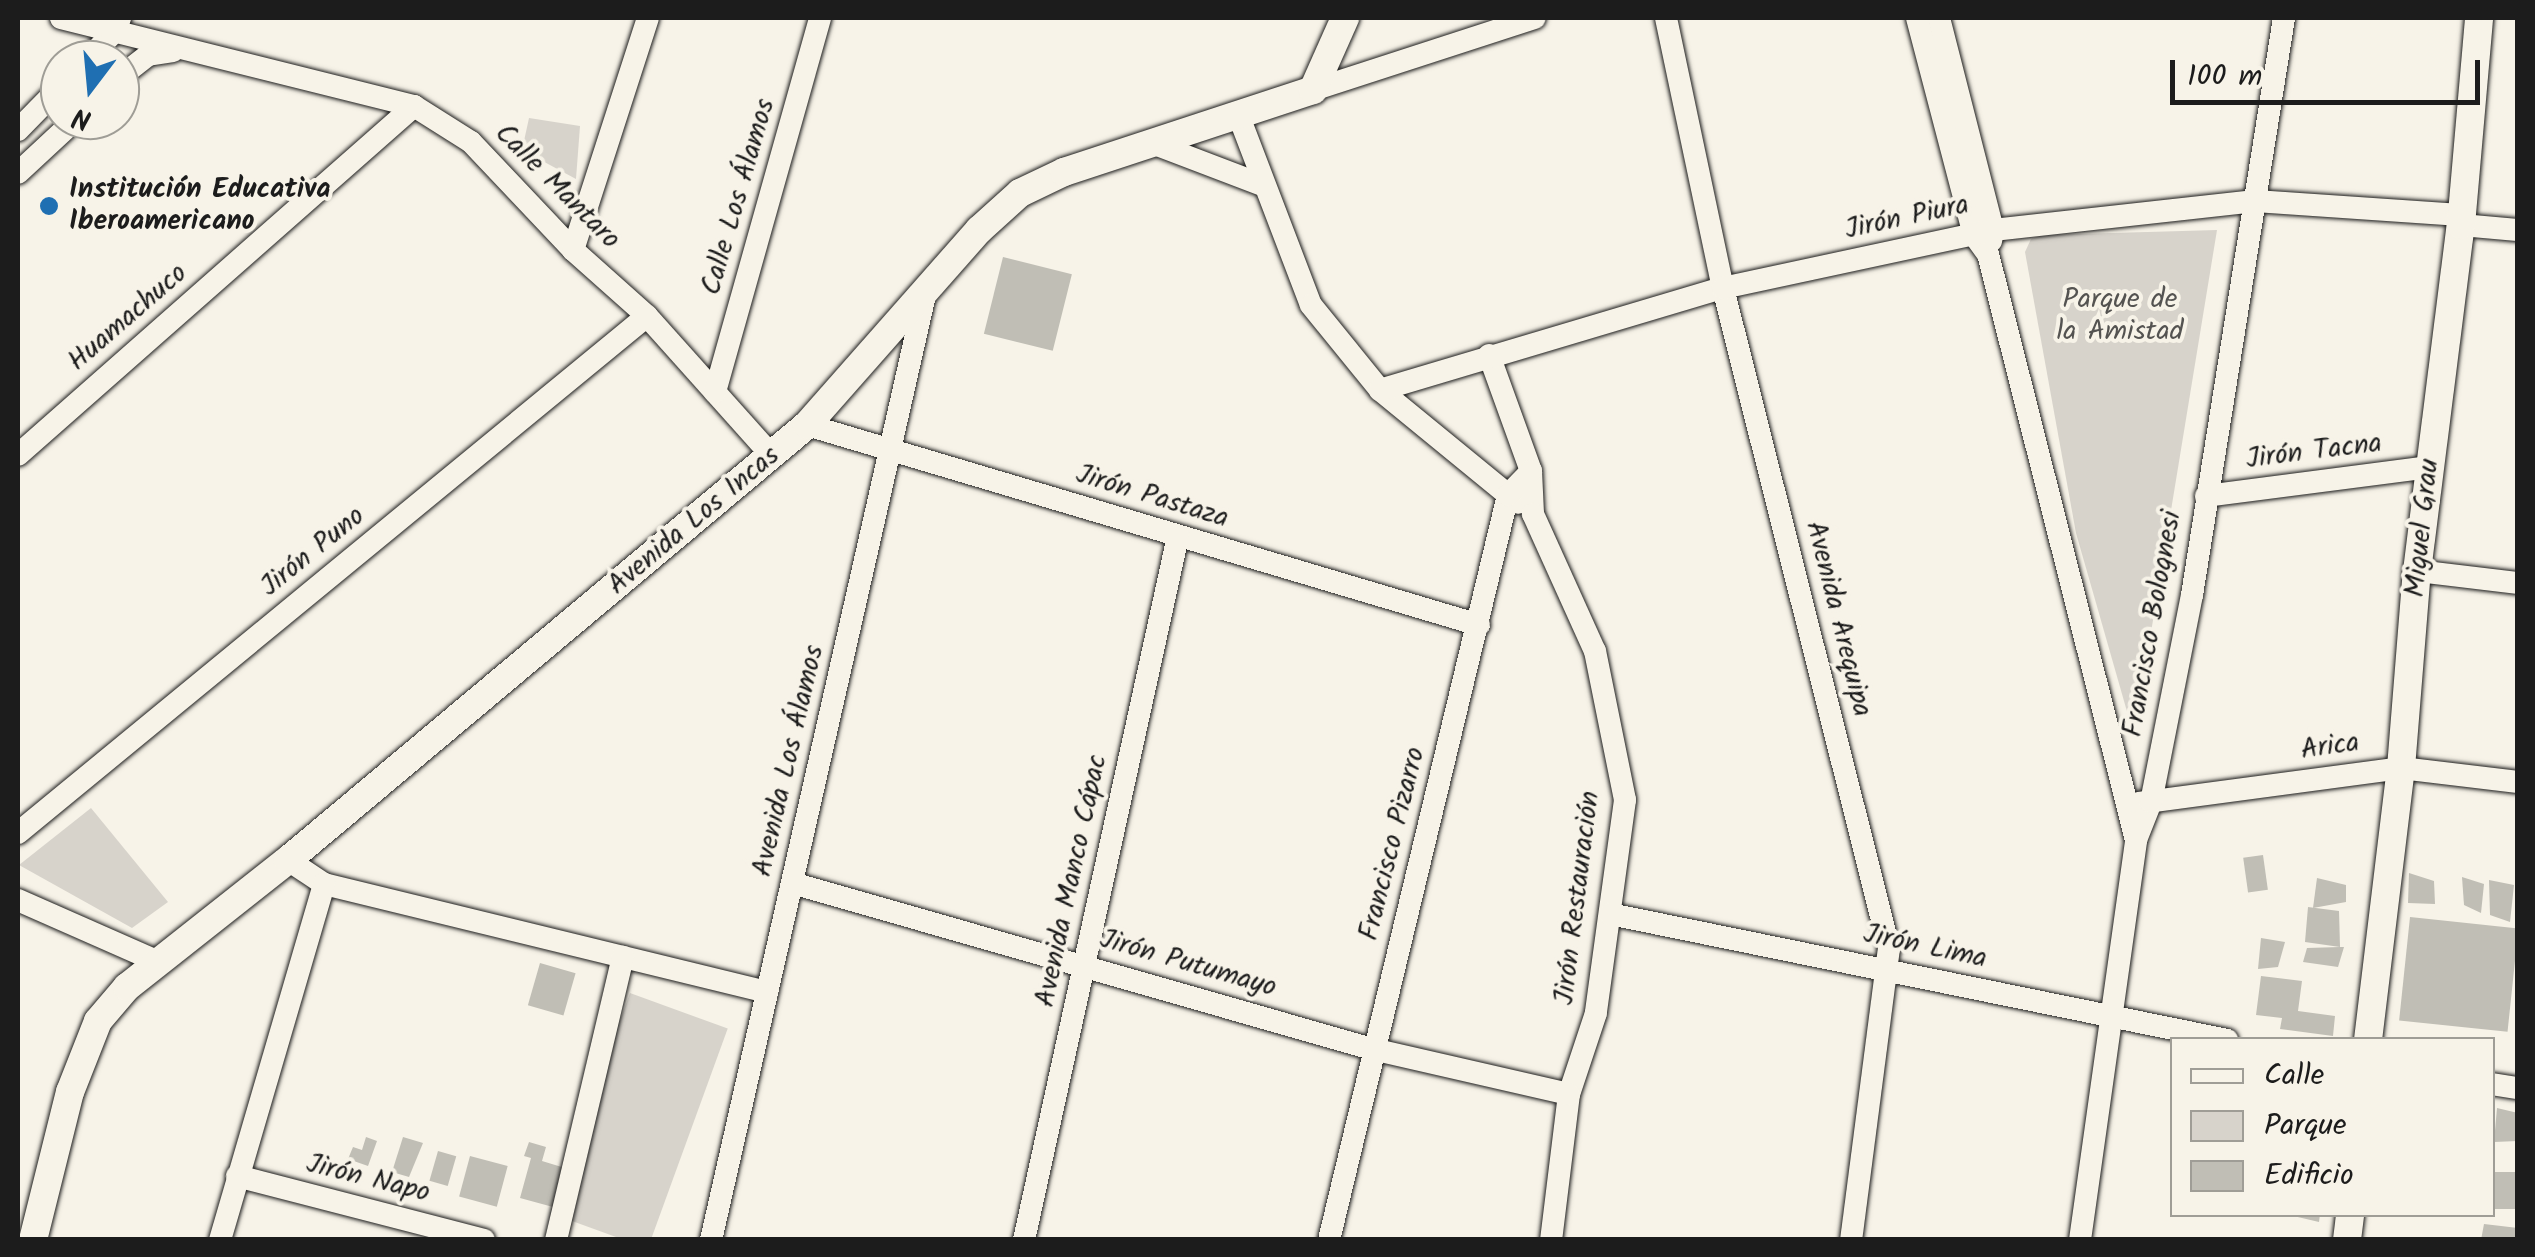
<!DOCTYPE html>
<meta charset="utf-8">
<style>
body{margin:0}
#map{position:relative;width:2535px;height:1257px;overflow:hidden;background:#f7f3e8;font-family:Kalam,sans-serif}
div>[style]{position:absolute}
.green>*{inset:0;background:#d7d3cb;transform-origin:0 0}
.building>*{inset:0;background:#c0beb5;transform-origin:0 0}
.roads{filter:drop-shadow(0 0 2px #1c1c1c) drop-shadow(0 0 2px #1c1c1c)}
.minor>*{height:22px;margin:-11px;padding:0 11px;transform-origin:11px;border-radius:11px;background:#f7f3e8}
.tertiary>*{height:28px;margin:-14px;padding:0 14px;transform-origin:14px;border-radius:14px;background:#f7f3e8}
.dots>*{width:28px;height:28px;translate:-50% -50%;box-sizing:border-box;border:5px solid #f7f3e8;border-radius:50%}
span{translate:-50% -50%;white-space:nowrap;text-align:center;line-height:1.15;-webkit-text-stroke:8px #f7f3e8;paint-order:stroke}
.street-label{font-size:28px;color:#1c1c1c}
.poi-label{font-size:28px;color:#1c1c1c;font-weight:700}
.left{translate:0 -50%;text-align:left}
.park-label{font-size:28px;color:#545351}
.frame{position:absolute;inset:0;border:20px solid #1c1c1c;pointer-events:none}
.legend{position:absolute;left:2170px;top:1037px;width:325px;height:180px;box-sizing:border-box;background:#f7f3e8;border:2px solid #9f9d96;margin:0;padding:12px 18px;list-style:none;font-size:30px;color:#1c1c1c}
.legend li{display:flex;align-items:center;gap:20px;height:50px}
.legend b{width:50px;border:2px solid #9f9d96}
.north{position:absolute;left:40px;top:40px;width:100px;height:100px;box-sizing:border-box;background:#f7f3e8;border:2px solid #9f9d96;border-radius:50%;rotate:196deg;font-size:28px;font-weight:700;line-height:40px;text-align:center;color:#1c1c1c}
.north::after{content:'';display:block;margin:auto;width:35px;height:45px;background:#1f6fb2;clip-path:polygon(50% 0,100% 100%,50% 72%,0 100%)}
.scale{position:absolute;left:2170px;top:60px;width:310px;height:45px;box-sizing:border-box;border:5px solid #1c1c1c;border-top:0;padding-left:12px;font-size:30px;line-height:35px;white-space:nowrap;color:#1c1c1c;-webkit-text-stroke:8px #f7f3e8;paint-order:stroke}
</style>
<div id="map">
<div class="green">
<div style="clip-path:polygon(529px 118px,580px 126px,576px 179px,522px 150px)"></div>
<div style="clip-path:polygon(2217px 230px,2134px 736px,2076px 533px,2025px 252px,2031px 239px,2043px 235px)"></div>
<div style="clip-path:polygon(91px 808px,168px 902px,132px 928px,19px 865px)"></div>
<div style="left:630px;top:993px;width:104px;height:234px;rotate:20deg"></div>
</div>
<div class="building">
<div style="left:1003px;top:257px;width:71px;height:79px;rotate:14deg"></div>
<div style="left:2263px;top:855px;width:35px;height:20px;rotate:82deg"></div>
<div style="clip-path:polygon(2409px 873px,2434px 881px,2435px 904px,2408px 903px)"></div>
<div style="clip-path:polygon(2462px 877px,2484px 884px,2481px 913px,2464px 905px)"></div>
<div style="clip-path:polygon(2317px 878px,2346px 885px,2346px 902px,2313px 908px)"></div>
<div style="clip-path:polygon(2489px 880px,2514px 885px,2510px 922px,2490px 915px)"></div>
<div style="clip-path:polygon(2308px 907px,2339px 911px,2340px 947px,2305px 942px)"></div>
<div style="left:2410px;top:917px;width:109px;height:104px;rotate:6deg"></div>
<div style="clip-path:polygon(2261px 938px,2285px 942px,2278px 967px,2258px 969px)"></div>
<div style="clip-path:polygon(2340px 947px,2344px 947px,2338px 967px,2303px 962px,2307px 948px)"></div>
<div style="left:540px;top:963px;width:37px;height:44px;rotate:16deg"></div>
<div style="clip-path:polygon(2261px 976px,2302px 981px,2298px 1011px,2335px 1016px,2333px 1036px,2280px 1029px,2282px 1018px,2256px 1015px)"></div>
<div style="clip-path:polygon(2497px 1108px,2518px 1113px,2518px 1141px,2494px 1142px)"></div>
<div style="clip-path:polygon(366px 1137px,377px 1141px,368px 1166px,348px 1159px,353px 1147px,362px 1150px)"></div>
<div style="clip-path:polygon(403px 1137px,423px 1143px,409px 1177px,392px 1172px)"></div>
<div style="clip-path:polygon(529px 1142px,546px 1147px,542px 1161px,565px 1168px,553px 1207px,520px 1198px,531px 1158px,524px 1156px)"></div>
<div style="left:438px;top:1151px;width:19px;height:31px;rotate:16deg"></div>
<div style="left:470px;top:1156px;width:39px;height:42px;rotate:15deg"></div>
<div style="left:2492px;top:1172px;width:26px;height:37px"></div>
<div style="clip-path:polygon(2285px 1214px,2320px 1214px,2319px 1222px)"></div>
<div style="clip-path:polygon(2484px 1224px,2518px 1228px,2518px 1240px,2481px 1240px)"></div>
</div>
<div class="roads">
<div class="minor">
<div style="left:61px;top:18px;width:364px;rotate:14deg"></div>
<div style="left:414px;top:106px;width:67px;rotate:32.3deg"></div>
<div style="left:471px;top:142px;width:149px;rotate:46.6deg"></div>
<div style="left:573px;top:250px;width:99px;rotate:41.7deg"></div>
<div style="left:647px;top:316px;width:188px;rotate:48.2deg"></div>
<div style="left:1666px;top:18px;width:276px;rotate:78.1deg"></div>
<div style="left:1723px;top:288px;width:681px;rotate:75.88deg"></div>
<div style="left:1889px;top:948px;width:294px;rotate:97.4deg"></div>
<div style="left:1917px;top:18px;width:224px;rotate:75.3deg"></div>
<div style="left:1974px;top:235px;width:24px;rotate:54deg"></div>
<div style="left:1988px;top:254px;width:604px;rotate:75.83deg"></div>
<div style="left:1939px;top:18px;width:219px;rotate:75.7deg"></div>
<div style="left:1993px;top:230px;width:11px;rotate:100deg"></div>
<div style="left:87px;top:60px;width:36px;rotate:-46deg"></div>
<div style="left:112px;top:34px;width:18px;rotate:-63deg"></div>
<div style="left:120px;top:77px;width:36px;rotate:-38deg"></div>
<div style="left:148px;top:55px;width:25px;rotate:-9deg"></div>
<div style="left:1313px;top:90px;width:233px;rotate:-18deg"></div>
<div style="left:1238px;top:114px;width:204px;rotate:69.1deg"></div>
<div style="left:1311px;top:305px;width:109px;rotate:50.9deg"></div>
<div style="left:1380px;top:390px;width:178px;rotate:39.3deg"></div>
<div style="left:18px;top:130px;width:60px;rotate:-45.7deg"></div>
<div style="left:1152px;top:143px;width:118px;rotate:20.9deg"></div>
<div style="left:18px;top:173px;width:78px;rotate:-42.9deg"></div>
<div style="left:2461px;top:225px;width:57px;rotate:5deg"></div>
<div style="left:573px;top:250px;width:244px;rotate:-72.1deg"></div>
<div style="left:1489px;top:355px;width:123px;rotate:70.1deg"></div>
<div style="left:1531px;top:471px;width:43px;rotate:87.3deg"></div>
<div style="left:1533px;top:514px;width:150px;rotate:65.7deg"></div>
<div style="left:1595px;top:651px;width:152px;rotate:78.6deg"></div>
<div style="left:1625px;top:800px;width:215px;rotate:97.8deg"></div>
<div style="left:1596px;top:1013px;width:85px;rotate:108.4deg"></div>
<div style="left:1569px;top:1094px;width:147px;rotate:97deg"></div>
<div style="left:1380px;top:390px;width:358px;rotate:-16.6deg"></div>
<div style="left:1723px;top:288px;width:276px;rotate:-12.1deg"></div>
<div style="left:1993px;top:230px;width:264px;rotate:-6.3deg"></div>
<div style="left:2255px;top:201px;width:206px;rotate:3.9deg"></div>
<div style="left:715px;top:392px;width:388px;rotate:-74.3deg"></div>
<div style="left:807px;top:425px;width:701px;rotate:16.57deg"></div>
<div style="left:18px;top:455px;width:528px;rotate:-41.39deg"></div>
<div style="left:2206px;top:496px;width:226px;rotate:-7.4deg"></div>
<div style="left:2417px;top:571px;width:102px;rotate:6.8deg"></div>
<div style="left:2139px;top:803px;width:264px;rotate:-7.6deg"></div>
<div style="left:2401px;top:768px;width:118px;rotate:6.8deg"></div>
<div style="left:18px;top:833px;width:814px;rotate:-39.42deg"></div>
<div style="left:288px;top:860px;width:43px;rotate:33.7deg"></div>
<div style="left:324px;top:884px;width:456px;rotate:13.7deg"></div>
<div style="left:792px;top:883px;width:603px;rotate:15.97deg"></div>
<div style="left:1372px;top:1049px;width:202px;rotate:12.9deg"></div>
<div style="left:18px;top:900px;width:151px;rotate:23.8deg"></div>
<div style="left:1610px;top:914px;width:630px;rotate:11.54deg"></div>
<div style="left:2492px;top:1084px;width:26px;rotate:9deg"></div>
<div style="left:237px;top:1176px;width:255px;rotate:14.5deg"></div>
<div style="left:220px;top:1240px;width:371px;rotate:-73.7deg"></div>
<div style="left:556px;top:1240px;width:291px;rotate:-76.7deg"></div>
<div style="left:711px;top:1240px;width:969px;rotate:-77.24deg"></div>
<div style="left:1024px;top:1240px;width:721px;rotate:-77.66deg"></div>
<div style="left:1329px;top:1240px;width:766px;rotate:-76.49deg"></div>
<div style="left:1508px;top:495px;width:33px;rotate:-46deg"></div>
<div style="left:2080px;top:1240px;width:404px;rotate:-82deg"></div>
<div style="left:2136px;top:840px;width:41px;rotate:-68.5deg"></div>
<div style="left:2151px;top:802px;width:211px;rotate:-78.8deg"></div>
<div style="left:2192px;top:595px;width:584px;rotate:-80.94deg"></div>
</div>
<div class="tertiary">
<div style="left:2368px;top:1040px;width:274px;rotate:-83.1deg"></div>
<div style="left:2401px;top:768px;width:198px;rotate:-85.4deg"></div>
<div style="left:2417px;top:571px;width:349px;rotate:-82.8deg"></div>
<div style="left:2461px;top:225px;width:208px;rotate:-85deg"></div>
<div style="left:33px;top:1240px;width:153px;rotate:-76deg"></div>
<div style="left:70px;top:1092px;width:76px;rotate:-68.5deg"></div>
<div style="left:98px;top:1021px;width:45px;rotate:-49.5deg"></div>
<div style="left:127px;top:987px;width:205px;rotate:-38.3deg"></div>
<div style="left:288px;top:860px;width:677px;rotate:-39.97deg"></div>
<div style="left:807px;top:425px;width:260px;rotate:-48.6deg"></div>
<div style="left:979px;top:230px;width:55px;rotate:-42.1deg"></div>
<div style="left:1020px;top:193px;width:49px;rotate:-25.5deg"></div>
<div style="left:1064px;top:172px;width:262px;rotate:-18.2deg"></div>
<div style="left:1313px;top:90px;width:79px;rotate:-66deg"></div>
<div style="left:2347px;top:1240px;width:26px;rotate:-83deg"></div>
</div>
</div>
<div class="dots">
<div style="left:49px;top:206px;background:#1f6fb2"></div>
</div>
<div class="street-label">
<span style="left:557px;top:187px;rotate:45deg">Calle Mantaro</span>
<span style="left:739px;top:197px;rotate:-74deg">Calle Los Álamos</span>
<span style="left:1907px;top:218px;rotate:-12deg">Jirón Piura</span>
<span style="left:128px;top:318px;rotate:-41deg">Huamachuco</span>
<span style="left:2314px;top:452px;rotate:-7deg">Jirón Tacna</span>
<span style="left:1152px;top:497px;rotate:17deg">Jirón Pastaza</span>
<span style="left:694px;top:521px;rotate:-40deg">Avenida Los Incas</span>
<span style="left:2423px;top:528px;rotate:-84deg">Miguel Grau</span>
<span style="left:313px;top:552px;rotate:-39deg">Jirón Puno</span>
<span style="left:1838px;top:619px;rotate:76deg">Avenida Arequipa</span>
<span style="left:2153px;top:624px;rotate:-80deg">Francisco Bolognesi</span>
<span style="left:2330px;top:747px;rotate:-8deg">Arica</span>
<span style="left:789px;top:761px;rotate:-77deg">Avenida Los Álamos</span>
<span style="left:1393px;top:844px;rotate:-76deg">Francisco Pizarro</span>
<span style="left:1072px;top:881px;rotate:-78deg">Avenida Manco Cápac</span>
<span style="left:1578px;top:898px;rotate:-83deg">Jirón Restauración</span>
<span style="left:1925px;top:947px;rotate:12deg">Jirón Lima</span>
<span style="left:1188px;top:964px;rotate:16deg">Jirón Putumayo</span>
<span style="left:368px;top:1179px;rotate:14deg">Jirón Napo</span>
</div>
<div class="poi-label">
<span class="left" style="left:69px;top:206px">Institución Educativa<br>Iberoamericano</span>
</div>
<div class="park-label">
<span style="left:2120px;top:316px">Parque de<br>la Amistad</span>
</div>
<div class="frame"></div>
<ul class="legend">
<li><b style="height:12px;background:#f7f3e8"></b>Calle</li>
<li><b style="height:28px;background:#d7d3cb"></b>Parque</li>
<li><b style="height:28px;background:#c0beb5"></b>Edificio</li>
</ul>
<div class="north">N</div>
<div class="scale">100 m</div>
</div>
